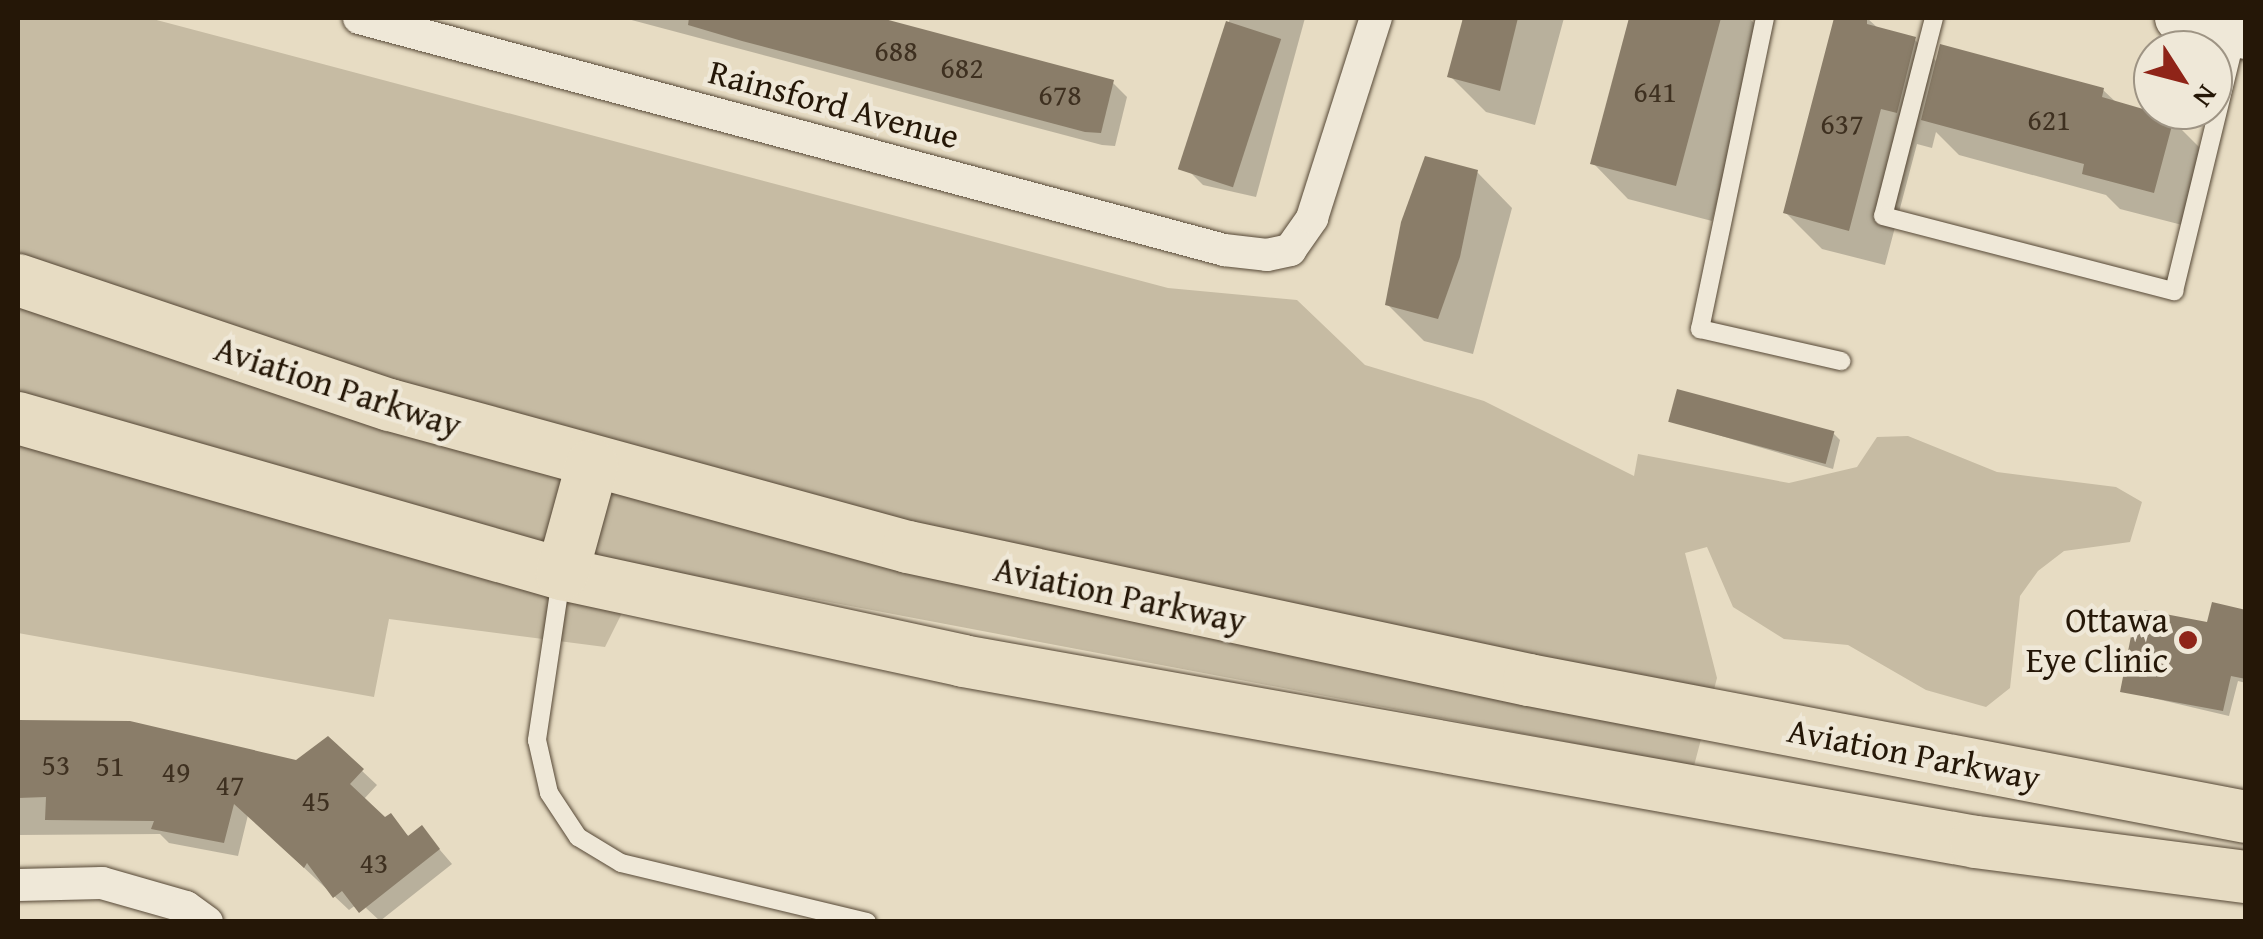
<!DOCTYPE html>
<style>
body{margin:0}
#map{position:relative;width:2263px;height:939px;overflow:hidden;background:#e7dcc3;font-family:"Gentium Book Plus",serif}
div>[style]{position:absolute}
.green>*{inset:0;background:#c6bba3}
.shadow>*{inset:0;background:#0003}
.building>*{inset:0;background:#8a7d69;transform-origin:0 0}
.roads{filter:drop-shadow(0 0 2px #564836) drop-shadow(0 0 2px #564836)}
.lane>*{height:18px;margin:-9px;padding:0 9px;transform-origin:9px;border-radius:9px;background:#efe8d8}
.street>*{height:32px;margin:-16px;padding:0 16px;transform-origin:16px;border-radius:16px;background:#efe8d8}
.secondary>*{height:48px;margin:-24px;padding:0 24px;transform-origin:24px;border-radius:24px;background:#efe8d8}
.primary>*{height:52px;margin:-26px;padding:0 26px;transform-origin:26px;border-radius:26px;background:#e7dcc3}
.dots>*{width:28px;height:28px;translate:-50% -50%;box-sizing:border-box;border:5px solid #efe8d8;border-radius:50%}
span{translate:-50% -50%;white-space:nowrap;text-align:center;line-height:1.15;-webkit-text-stroke:9px #efe8d8;paint-order:stroke}
.number-label{font-size:30px;color:#3e3020}
.number-label span{-webkit-text-stroke-width:0}
.street-label{font-size:35px;color:#251707}
.poi-label{font-size:35px;color:#251707}
.right{translate:-100% -50%;text-align:right}
.frame{position:absolute;inset:0;border:20px solid #251707;pointer-events:none}
.north{position:absolute;left:2133px;top:30px;width:100px;height:100px;box-sizing:border-box;background:#efe8d8;border:2px solid #9e9484;border-radius:50%;rotate:126deg;font-size:28px;font-weight:700;line-height:40px;text-align:center;color:#251707}
.north::after{content:'';display:block;margin:auto;width:35px;height:45px;background:#8f2418;clip-path:polygon(50% 0,100% 100%,50% 72%,0 100%)}
</style>
<div id="map">
<div class="green">
<div style="clip-path:polygon(18px 18px,149px 18px,1168px 288px,1297px 300px,1365px 365px,1484px 401px,1634px 476px,1638px 454px,1789px 483px,1857px 467px,1877px 437px,1908px 436px,1997px 472px,2116px 487px,2142px 502px,2130px 542px,2064px 551px,2038px 571px,2020px 596px,2010px 688px,1986px 707px,1926px 690px,1848px 645px,1784px 639px,1733px 607px,1707px 547px,1685px 553px,1717px 678px,1694px 766px,645px 567px,605px 647px,389px 619px,374px 697px,18px 633px)"></div>
</div>
<div class="shadow">
<div style="clip-path:polygon(624px 18px,872px 18px,1112px 82px,1127px 97px,1115px 146px,1102px 145px)"></div>
<div style="clip-path:polygon(1230px 18px,1305px 18px,1256px 197px,1203px 185px,1189px 171px)"></div>
<div style="clip-path:polygon(1460px 18px,1564px 18px,1535px 125px,1486px 112px,1450px 76px,1464px 22px)"></div>
<div style="clip-path:polygon(1631px 18px,1749px 18px,1762px 31px,1712px 221px,1628px 199px,1593px 163px)"></div>
<div style="clip-path:polygon(1837px 18px,1867px 18px,1880px 30px,1915px 40px,1938px 63px,2103px 90px,2118px 104px,2172px 120px,2208px 156px,2190px 227px,2120px 209px,2106px 195px,1959px 155px,1936px 132px,1932px 148px,1917px 144px,1885px 265px,1822px 249px,1786px 213px)"></div>
<div style="clip-path:polygon(1477px 172px,1512px 208px,1473px 354px,1424px 341px,1388px 305px)"></div>
<div style="clip-path:polygon(1671px 421px,1834px 434px,1840px 440px,1833px 469px)"></div>
<div style="clip-path:polygon(2246px 613px,2246px 683px,2238px 681px,2229px 716px,2123px 691px,2209px 625px)"></div>
<div style="clip-path:polygon(18px 722px,130px 724px,297px 763px,328px 739px,377px 785px,363px 800px,410px 837px,422px 829px,452px 864px,380px 921px,366px 908px,368px 896px,349px 910px,248px 815px,238px 856px,169px 843px,160px 834px,18px 835px)"></div>
</div>
<div class="building">
<div style="clip-path:polygon(689px 18px,881px 18px,1114px 80px,1101px 133px,1085px 132px,742px 41px,688px 25px)"></div>
<div style="clip-path:polygon(1463px 18px,1518px 18px,1500px 91px,1447px 77px)"></div>
<div style="clip-path:polygon(1629px 18px,1721px 18px,1676px 186px,1590px 164px)"></div>
<div style="clip-path:polygon(1834px 18px,1867px 18px,1867px 24px,1916px 37px,1897px 113px,1881px 109px,1849px 231px,1783px 213px)"></div>
<div style="left:1226px;top:21px;width:58px;height:156px;rotate:18deg"></div>
<div style="clip-path:polygon(1940px 44px,2104px 88px,2102px 97px,2174px 118px,2154px 193px,2082px 174px,2084px 164px,1921px 120px)"></div>
<div style="clip-path:polygon(1425px 156px,1478px 170px,1460px 257px,1438px 319px,1385px 305px,1401px 222px)"></div>
<div style="left:1677px;top:389px;width:163px;height:34px;rotate:15deg"></div>
<div style="clip-path:polygon(2212px 602px,2246px 610px,2246px 679px,2231px 676px,2223px 711px,2120px 692px,2134px 621px,2141px 623px,2144px 610px,2207px 622px)"></div>
<div style="clip-path:polygon(18px 720px,130px 721px,296px 760px,328px 736px,364px 769px,350px 784px,385px 817px,391px 813px,408px 836px,422px 825px,440px 849px,359px 913px,342px 891px,333px 898px,307px 863px,304px 868px,234px 804px,224px 843px,151px 829px,154px 821px,45px 820px,46px 797px,18px 798px)"></div>
</div>
<div class="roads">
<div class="lane">
<div style="left:1765px;top:18px;width:318px;rotate:101.8deg"></div>
<div style="left:1700px;top:329px;width:145px;rotate:12.8deg"></div>
<div style="left:1934px;top:18px;width:204px;rotate:104.4deg"></div>
<div style="left:1883px;top:216px;width:301px;rotate:14.5deg"></div>
<div style="left:2174px;top:291px;width:266px;rotate:-76.3deg"></div>
<div style="left:561px;top:579px;width:163px;rotate:98.5deg"></div>
<div style="left:537px;top:740px;width:54px;rotate:77.2deg"></div>
<div style="left:549px;top:793px;width:53px;rotate:56.6deg"></div>
<div style="left:578px;top:837px;width:50px;rotate:31.2deg"></div>
<div style="left:621px;top:863px;width:253px;rotate:13.5deg"></div>
</div>
<div class="street">
<div style="left:359px;top:18px;width:896px;rotate:15.01deg"></div>
<div style="left:1224px;top:250px;width:43px;rotate:6.6deg"></div>
<div style="left:1267px;top:255px;width:24px;rotate:-12deg"></div>
<div style="left:1290px;top:250px;width:39px;rotate:-55deg"></div>
<div style="left:1312px;top:218px;width:210px;rotate:-72.3deg"></div>
<div style="left:18px;top:885px;width:84px;rotate:-1.4deg"></div>
<div style="left:102px;top:883px;width:87px;rotate:15.9deg"></div>
<div style="left:186px;top:907px;width:26px;rotate:36deg"></div>
</div>
<div class="secondary">
<div style="left:2179px;top:18px;width:69px;rotate:14.2deg"></div>
</div>
<div class="primary">
<div style="left:18px;top:280px;width:392px;rotate:18.6deg"></div>
<div style="left:390px;top:405px;width:537px;rotate:15.33deg"></div>
<div style="left:908px;top:547px;width:635px;rotate:12.09deg"></div>
<div style="left:1529px;top:680px;width:730px;rotate:10.82deg"></div>
<div style="left:18px;top:418px;width:566px;rotate:16deg"></div>
<div style="left:562px;top:574px;width:410px;rotate:12.2deg"></div>
<div style="left:963px;top:661px;width:1029px;rotate:10.13deg"></div>
<div style="left:1976px;top:842px;width:272px;rotate:7.4deg"></div>
<div style="left:562px;top:574px;width:113px;rotate:-74.6deg"></div>
</div>
</div>
<div class="dots">
<div style="left:2188px;top:640px;background:#8f2418"></div>
</div>
<div class="number-label">
<span style="left:896px;top:50px">688</span>
<span style="left:962px;top:67px">682</span>
<span style="left:1655px;top:91px">641</span>
<span style="left:1060px;top:94px">678</span>
<span style="left:2049px;top:119px">621</span>
<span style="left:1842px;top:123px">637</span>
<span style="left:56px;top:764px">53</span>
<span style="left:110px;top:765px">51</span>
<span style="left:176px;top:771px">49</span>
<span style="left:230px;top:784px">47</span>
<span style="left:316px;top:800px">45</span>
<span style="left:374px;top:862px">43</span>
</div>
<div class="street-label">
<span style="left:834px;top:104px;rotate:15deg">Rainsford Avenue</span>
<span style="left:338px;top:387px;rotate:18deg">Aviation Parkway</span>
<span style="left:1120px;top:595px;rotate:12deg">Aviation Parkway</span>
<span style="left:1914px;top:754px;rotate:11deg">Aviation Parkway</span>
</div>
<div class="poi-label">
<span class="right" style="left:2168px;top:640px">Ottawa<br>Eye Clinic</span>
</div>
<div class="frame"></div>
<div class="north">N</div>
</div>
